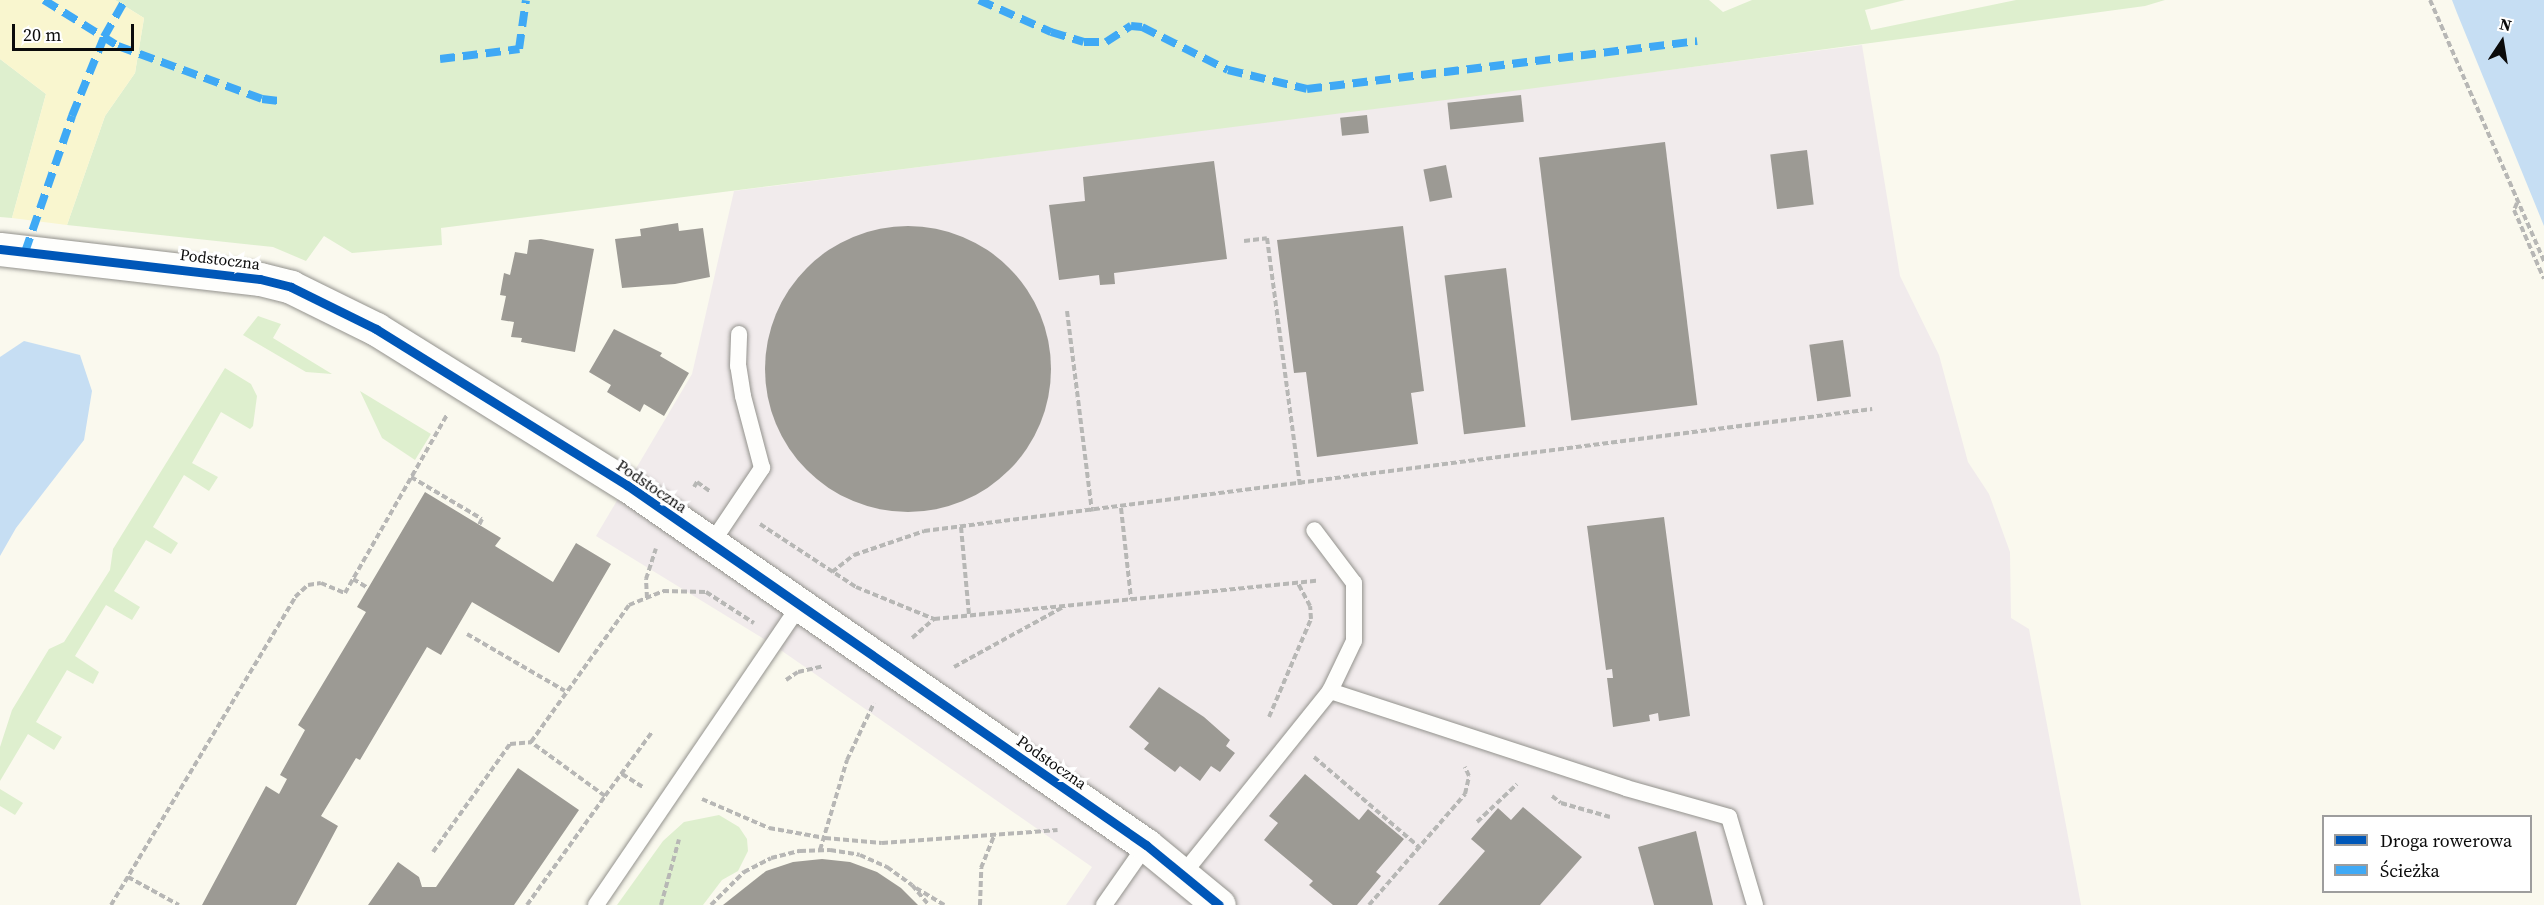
<!DOCTYPE html>
<meta charset="utf-8">
<style>
body{margin:0}
#map{position:relative;width:2544px;height:905px;overflow:hidden;background:#faf9ee;font-family:"Source Serif 4",serif}
div>[style]{position:absolute}
.industrial>*{inset:0;background:#f1ebec}
.green>*{inset:0;background:#deefce}
.sand>*{inset:0;background:#f9f6cf}
.water>*{inset:0;background:#c6def3}
.building>*{inset:0;background:#9c9a94;transform-origin:0 0}
.round{border-radius:50%}
.path>*{height:4px;margin-top:-2px;transform-origin:0;background:repeating-linear-gradient(90deg,#b7b7b5 0 6px,transparent 0 9px)}
.roads{filter:drop-shadow(0 0 2px #93928d) drop-shadow(0 0 2px #93928d)}
.service>*{height:16px;margin:-8px;padding:0 8px;transform-origin:8px;border-radius:8px;background:#fefefc}
.minor>*{height:33px;margin:-16.5px;padding:0 16.5px;transform-origin:16.5px;border-radius:16.5px;background:#fefefc}
.quiet>*{height:8px;margin-top:-4px;transform-origin:0;background:repeating-linear-gradient(90deg,#3fa9f5 0 15px,transparent 0 23px)}
.cycleway>*{height:9px;margin:-4.5px;padding:0 4.5px;transform-origin:4.5px;border-radius:4.5px;background:#0057b8}
span{translate:-50% -50%;white-space:nowrap;text-align:center;line-height:1.15;-webkit-text-stroke:6px #fff;paint-order:stroke}
.street-label{font-size:16px;color:#0b0b0b}
.legend{position:absolute;left:2322px;top:815px;width:210px;height:78px;box-sizing:border-box;background:#fff;border:2px solid #9d9d9d;margin:0;padding:8px 10px;list-style:none;font-size:18px;color:#0b0b0b}
.legend li{display:flex;align-items:center;gap:12px;height:30px}
.legend b{width:30px;border:2px solid #9d9d9d}
.north{position:absolute;left:2472px;top:12px;width:60px;height:60px;-webkit-text-stroke:4px #fff;paint-order:stroke;rotate:12deg;font-size:16px;font-weight:700;line-height:24px;text-align:center;color:#0b0b0b}
.north::after{content:'';display:block;margin:auto;width:21px;height:27px;background:#0b0b0b;clip-path:polygon(50% 0,100% 100%,50% 72%,0 100%)}
.scale{position:absolute;left:12px;top:24px;width:122px;height:27px;box-sizing:border-box;border:3px solid #0b0b0b;border-top:0;padding-left:8px;font-size:18px;line-height:21px;white-space:nowrap;color:#0b0b0b;-webkit-text-stroke:4px #fff;paint-order:stroke}
</style>
<div id="map">
<div class="industrial">
<div style="clip-path:polygon(1862px 45px,1900px 276px,1939px 355px,1968px 462px,1989px 494px,2010px 552px,2011px 618px,2029px 629px,2081px 905px,1066px 905px,1092px 867px,772px 644px,596px 536px,692px 374px,734px 191px)"></div>
</div>
<div class="green">
<div style="clip-path:polygon(115px 0,1709px 0,1723px 12px,1752px 0,1905px 0,1865px 10px,1871px 30px,2016px 0,2165px 0,2145px 6px,1469px 97px,441px 228px,442px 245px,352px 253px,324px 236px,306px 261px,273px 247px,67px 225px,105px 116px,135px 73px,144px 18px)"></div>
<div style="clip-path:polygon(0 59px,46px 94px,12px 218px,0 217px)"></div>
<div style="clip-path:polygon(258px 316px,281px 324px,273px 338px,332px 374px,306px 372px,243px 335px)"></div>
<div style="clip-path:polygon(225px 368px,251px 384px,257px 396px,253px 426px,250px 429px,221px 412px,192px 463px,218px 477px,209px 491px,184px 475px,153px 527px,178px 543px,171px 554px,146px 540px,114px 591px,140px 607px,132px 620px,106px 605px,75px 656px,99px 672px,93px 684px,67px 670px,36px 722px,62px 737px,54px 750px,28px 734px,0 781px,0 747px,12px 710px,49px 649px,64px 642px,110px 570px,113px 549px)"></div>
<div style="clip-path:polygon(360px 391px,431px 434px,415px 460px,382px 438px)"></div>
<div style="clip-path:polygon(0 789px,23px 803px,15px 815px,0 806px)"></div>
<div style="clip-path:polygon(719px 815px,739px 827px,747px 839px,748px 851px,738px 871px,722px 880px,703px 905px,617px 905px,663px 841px,684px 822px)"></div>
</div>
<div class="sand">
<div style="clip-path:polygon(0 0,115px 0,144px 18px,135px 73px,105px 116px,67px 225px,12px 218px,46px 94px,0 59px)"></div>
</div>
<div class="water">
<div style="clip-path:polygon(2452px 0,2544px 0,2544px 226px,2457px 13px)"></div>
<div style="clip-path:polygon(24px 341px,80px 355px,92px 391px,84px 440px,16px 528px,0 556px,0 357px)"></div>
</div>
<div class="building">
<div style="left:1521px;top:95px;width:27px;height:74px;rotate:84deg"></div>
<div style="left:1367px;top:115px;width:18px;height:27px;rotate:84deg"></div>
<div style="left:1665px;top:142px;width:265px;height:127px;rotate:83deg"></div>
<div style="left:1807px;top:150px;width:55px;height:37px;rotate:83deg"></div>
<div style="clip-path:polygon(1214px 161px,1227px 259px,1114px 273px,1115px 284px,1100px 285px,1099px 275px,1059px 280px,1049px 205px,1085px 201px,1083px 177px)"></div>
<div style="left:1446px;top:165px;width:33px;height:23px;rotate:79deg"></div>
<div style="clip-path:polygon(678px 223px,679px 231px,703px 228px,710px 277px,675px 284px,622px 288px,615px 239px,641px 236px,640px 229px)"></div>
<div class="round" style="left:765px;top:226px;width:286px;height:286px"></div>
<div style="clip-path:polygon(1403px 226px,1424px 391px,1411px 393px,1418px 444px,1317px 457px,1306px 372px,1294px 373px,1277px 240px)"></div>
<div style="clip-path:polygon(541px 239px,594px 249px,575px 352px,521px 342px,522px 338px,511px 337px,514px 322px,501px 320px,506px 296px,500px 295px,504px 273px,510px 275px,515px 252px,527px 254px,529px 240px)"></div>
<div style="left:1506px;top:268px;width:160px;height:62px;rotate:83deg"></div>
<div style="clip-path:polygon(614px 329px,662px 353px,660px 356px,689px 373px,664px 416px,644px 404px,640px 412px,607px 392px,611px 385px,589px 372px)"></div>
<div style="left:1843px;top:340px;width:57px;height:34px;rotate:82deg"></div>
<div style="clip-path:polygon(425px 492px,501px 538px,495px 546px,553px 582px,576px 543px,611px 564px,559px 653px,472px 602px,441px 655px,427px 647px,360px 760px,356px 758px,321px 816px,338px 826px,296px 905px,202px 905px,266px 786px,279px 794px,287px 779px,280px 775px,305px 730px,298px 725px,366px 612px,357px 607px)"></div>
<div style="clip-path:polygon(1664px 517px,1690px 716px,1659px 721px,1658px 713px,1649px 715px,1650px 721px,1613px 727px,1607px 678px,1613px 678px,1612px 669px,1606px 670px,1587px 526px)"></div>
<div style="clip-path:polygon(1159px 687px,1204px 717px,1230px 740px,1226px 746px,1235px 753px,1220px 772px,1211px 766px,1200px 781px,1180px 766px,1175px 772px,1144px 749px,1149px 743px,1129px 727px)"></div>
<div style="clip-path:polygon(518px 768px,579px 810px,514px 905px,368px 905px,398px 862px,419px 877px,422px 887px,436px 887px)"></div>
<div style="clip-path:polygon(1305px 774px,1359px 820px,1368px 809px,1404px 839px,1376px 872px,1381px 876px,1357px 905px,1333px 905px,1309px 885px,1313px 881px,1264px 840px,1278px 823px,1269px 816px)"></div>
<div style="clip-path:polygon(1523px 807px,1582px 857px,1540px 905px,1438px 905px,1485px 851px,1471px 839px,1498px 808px,1511px 820px)"></div>
<div style="clip-path:polygon(1696px 831px,1713px 905px,1654px 905px,1638px 847px)"></div>
<div style="clip-path:polygon(822px 859px,850px 862px,877px 872px,901px 888px,918px 905px,723px 905px,766px 871px,793px 862px)"></div>
</div>
<div class="path">
<div style="left:2430px;top:0;width:285px;rotate:66.4deg"></div>
<div style="left:2517px;top:203px;width:8px;rotate:113deg"></div>
<div style="left:2514px;top:210px;width:75px;rotate:66.5deg"></div>
<div style="left:1244px;top:241px;width:23px;rotate:-7deg"></div>
<div style="left:1267px;top:238px;width:249px;rotate:82.4deg"></div>
<div style="left:1067px;top:311px;width:202px;rotate:82.9deg"></div>
<div style="left:411px;top:477px;width:82px;rotate:30.6deg"></div>
<div style="left:482px;top:519px;width:7px;rotate:117deg"></div>
<div style="left:694px;top:487px;width:6px;rotate:-59deg"></div>
<div style="left:697px;top:482px;width:17px;rotate:36deg"></div>
<div style="left:1121px;top:508px;width:92px;rotate:83.7deg"></div>
<div style="left:760px;top:524px;width:115px;rotate:33.3deg"></div>
<div style="left:856px;top:587px;width:84px;rotate:22.3deg"></div>
<div style="left:934px;top:619px;width:384px;rotate:-5.7deg"></div>
<div style="left:961px;top:527px;width:88px;rotate:84.8deg"></div>
<div style="left:832px;top:572px;width:28px;rotate:-38deg"></div>
<div style="left:854px;top:555px;width:74px;rotate:-18.9deg"></div>
<div style="left:924px;top:531px;width:956px;rotate:-7.33deg"></div>
<div style="left:353px;top:579px;width:17px;rotate:31deg"></div>
<div style="left:647px;top:598px;width:19px;rotate:-93deg"></div>
<div style="left:646px;top:579px;width:32px;rotate:-72deg"></div>
<div style="left:467px;top:634px;width:113px;rotate:30.2deg"></div>
<div style="left:912px;top:638px;width:29px;rotate:-41deg"></div>
<div style="left:954px;top:667px;width:124px;rotate:-28.8deg"></div>
<div style="left:786px;top:680px;width:14px;rotate:-34deg"></div>
<div style="left:798px;top:672px;width:26px;rotate:-13deg"></div>
<div style="left:1269px;top:717px;width:107px;rotate:-66.8deg"></div>
<div style="left:1311px;top:619px;width:13px;rotate:-94deg"></div>
<div style="left:1310px;top:606px;width:26px;rotate:-118deg"></div>
<div style="left:1314px;top:757px;width:138px;rotate:40.6deg"></div>
<div style="left:622px;top:774px;width:25px;rotate:32deg"></div>
<div style="left:605px;top:796px;width:79px;rotate:-53.7deg"></div>
<div style="left:1552px;top:796px;width:11px;rotate:38deg"></div>
<div style="left:1561px;top:803px;width:51px;rotate:15.9deg"></div>
<div style="left:702px;top:799px;width:73px;rotate:23.4deg"></div>
<div style="left:769px;top:828px;width:57px;rotate:10.1deg"></div>
<div style="left:825px;top:838px;width:57px;rotate:5deg"></div>
<div style="left:882px;top:843px;width:176px;rotate:-4.2deg"></div>
<div style="left:1477px;top:822px;width:55px;rotate:-43.5deg"></div>
<div style="left:820px;top:850px;width:94px;rotate:-73.3deg"></div>
<div style="left:847px;top:760px;width:63px;rotate:-64.7deg"></div>
<div style="left:433px;top:852px;width:133px;rotate:-54.5deg"></div>
<div style="left:510px;top:744px;width:21px;rotate:-5deg"></div>
<div style="left:128px;top:877px;width:58px;rotate:28.8deg"></div>
<div style="left:916px;top:888px;width:33px;rotate:31deg"></div>
<div style="left:111px;top:905px;width:359px;rotate:-59.1deg"></div>
<div style="left:295px;top:597px;width:18px;rotate:-43deg"></div>
<div style="left:308px;top:585px;width:13px;rotate:-9deg"></div>
<div style="left:321px;top:583px;width:26px;rotate:23deg"></div>
<div style="left:345px;top:593px;width:205px;rotate:-60.2deg"></div>
<div style="left:527px;top:905px;width:134px;rotate:-54.4deg"></div>
<div style="left:605px;top:796px;width:92px;rotate:-143.9deg"></div>
<div style="left:531px;top:742px;width:168px;rotate:-54.4deg"></div>
<div style="left:629px;top:605px;width:37px;rotate:-22deg"></div>
<div style="left:663px;top:591px;width:43px;rotate:1.3deg"></div>
<div style="left:706px;top:592px;width:57px;rotate:32.9deg"></div>
<div style="left:661px;top:905px;width:68px;rotate:-74.7deg"></div>
<div style="left:711px;top:905px;width:47px;rotate:-45deg"></div>
<div style="left:744px;top:872px;width:30px;rotate:-27deg"></div>
<div style="left:771px;top:858px;width:30px;rotate:-14deg"></div>
<div style="left:800px;top:851px;width:30px;rotate:-2deg"></div>
<div style="left:830px;top:850px;width:30px;rotate:9deg"></div>
<div style="left:860px;top:855px;width:30px;rotate:24deg"></div>
<div style="left:887px;top:867px;width:31px;rotate:36deg"></div>
<div style="left:912px;top:885px;width:26px;rotate:50deg"></div>
<div style="left:980px;top:905px;width:37px;rotate:-88deg"></div>
<div style="left:981px;top:868px;width:37px;rotate:-68deg"></div>
<div style="left:1369px;top:905px;width:147px;rotate:-49.1deg"></div>
<div style="left:1465px;top:794px;width:18px;rotate:-77deg"></div>
<div style="left:1469px;top:776px;width:10px;rotate:-114deg"></div>
</div>
<div class="roads">
<div class="service">
<div style="left:711px;top:544px;width:92px;rotate:-56.1deg"></div>
<div style="left:762px;top:468px;width:74px;rotate:-104.8deg"></div>
<div style="left:743px;top:396px;width:30px;rotate:-99deg"></div>
<div style="left:738px;top:366px;width:32px;rotate:-88deg"></div>
<div style="left:1330px;top:691px;width:311px;rotate:18.1deg"></div>
<div style="left:1626px;top:788px;width:107px;rotate:15.7deg"></div>
<div style="left:1729px;top:817px;width:92px;rotate:73.5deg"></div>
<div style="left:1183px;top:874px;width:235px;rotate:-51.2deg"></div>
<div style="left:1330px;top:691px;width:55px;rotate:-64.4deg"></div>
<div style="left:1354px;top:641px;width:58px;rotate:-90deg"></div>
<div style="left:1354px;top:583px;width:66px;rotate:-127deg"></div>
<div style="left:596px;top:905px;width:361px;rotate:-55.8deg"></div>
<div style="left:1104px;top:905px;width:73px;rotate:-55deg"></div>
</div>
<div class="minor">
<div style="left:0;top:249px;width:262px;rotate:6.6deg"></div>
<div style="left:260px;top:279px;width:32px;rotate:14deg"></div>
<div style="left:291px;top:287px;width:95px;rotate:26.3deg"></div>
<div style="left:376px;top:329px;width:296px;rotate:31.9deg"></div>
<div style="left:627px;top:485px;width:632px;rotate:34.75deg"></div>
<div style="left:1146px;top:845px;width:94px;rotate:39.4deg"></div>
</div>
</div>
<div class="quiet">
<div style="left:44px;top:0;width:87px;rotate:31.9deg"></div>
<div style="left:118px;top:46px;width:153px;rotate:20.2deg"></div>
<div style="left:262px;top:99px;width:17px;rotate:7deg"></div>
<div style="left:979px;top:0;width:79px;rotate:24deg"></div>
<div style="left:1051px;top:32px;width:34px;rotate:17deg"></div>
<div style="left:1084px;top:42px;width:22px"></div>
<div style="left:1106px;top:42px;width:30px;rotate:-33deg"></div>
<div style="left:1131px;top:26px;width:11px;rotate:5deg"></div>
<div style="left:1142px;top:27px;width:96px;rotate:26.6deg"></div>
<div style="left:1228px;top:70px;width:81px;rotate:13.5deg"></div>
<div style="left:1307px;top:89px;width:393px;rotate:-7deg"></div>
<div style="left:440px;top:59px;width:80px;rotate:-7.2deg"></div>
<div style="left:519px;top:49px;width:49px;rotate:-81.9deg"></div>
<div style="left:25px;top:252px;width:144px;rotate:-70.9deg"></div>
<div style="left:72px;top:116px;width:85px;rotate:-67.9deg"></div>
<div style="left:104px;top:37px;width:43px;rotate:-60.4deg"></div>
</div>
<div class="cycleway">
<div style="left:0;top:249px;width:262px;rotate:6.6deg"></div>
<div style="left:260px;top:279px;width:32px;rotate:14deg"></div>
<div style="left:291px;top:287px;width:95px;rotate:26.3deg"></div>
<div style="left:376px;top:329px;width:296px;rotate:31.9deg"></div>
<div style="left:627px;top:485px;width:632px;rotate:34.75deg"></div>
<div style="left:1146px;top:845px;width:94px;rotate:39.4deg"></div>
</div>
<div class="street-label">
<span style="left:220px;top:259px;rotate:7deg">Podstoczna</span>
<span style="left:652px;top:486px;rotate:34deg">Podstoczna</span>
<span style="left:1052px;top:762px;rotate:35deg">Podstoczna</span>
</div>
<ul class="legend">
<li><b style="height:8px;background:#0057b8"></b>Droga rowerowa</li>
<li><b style="height:8px;background:#3fa9f5"></b>Ścieżka</li>
</ul>
<div class="north">N</div>
<div class="scale">20 m</div>
</div>
